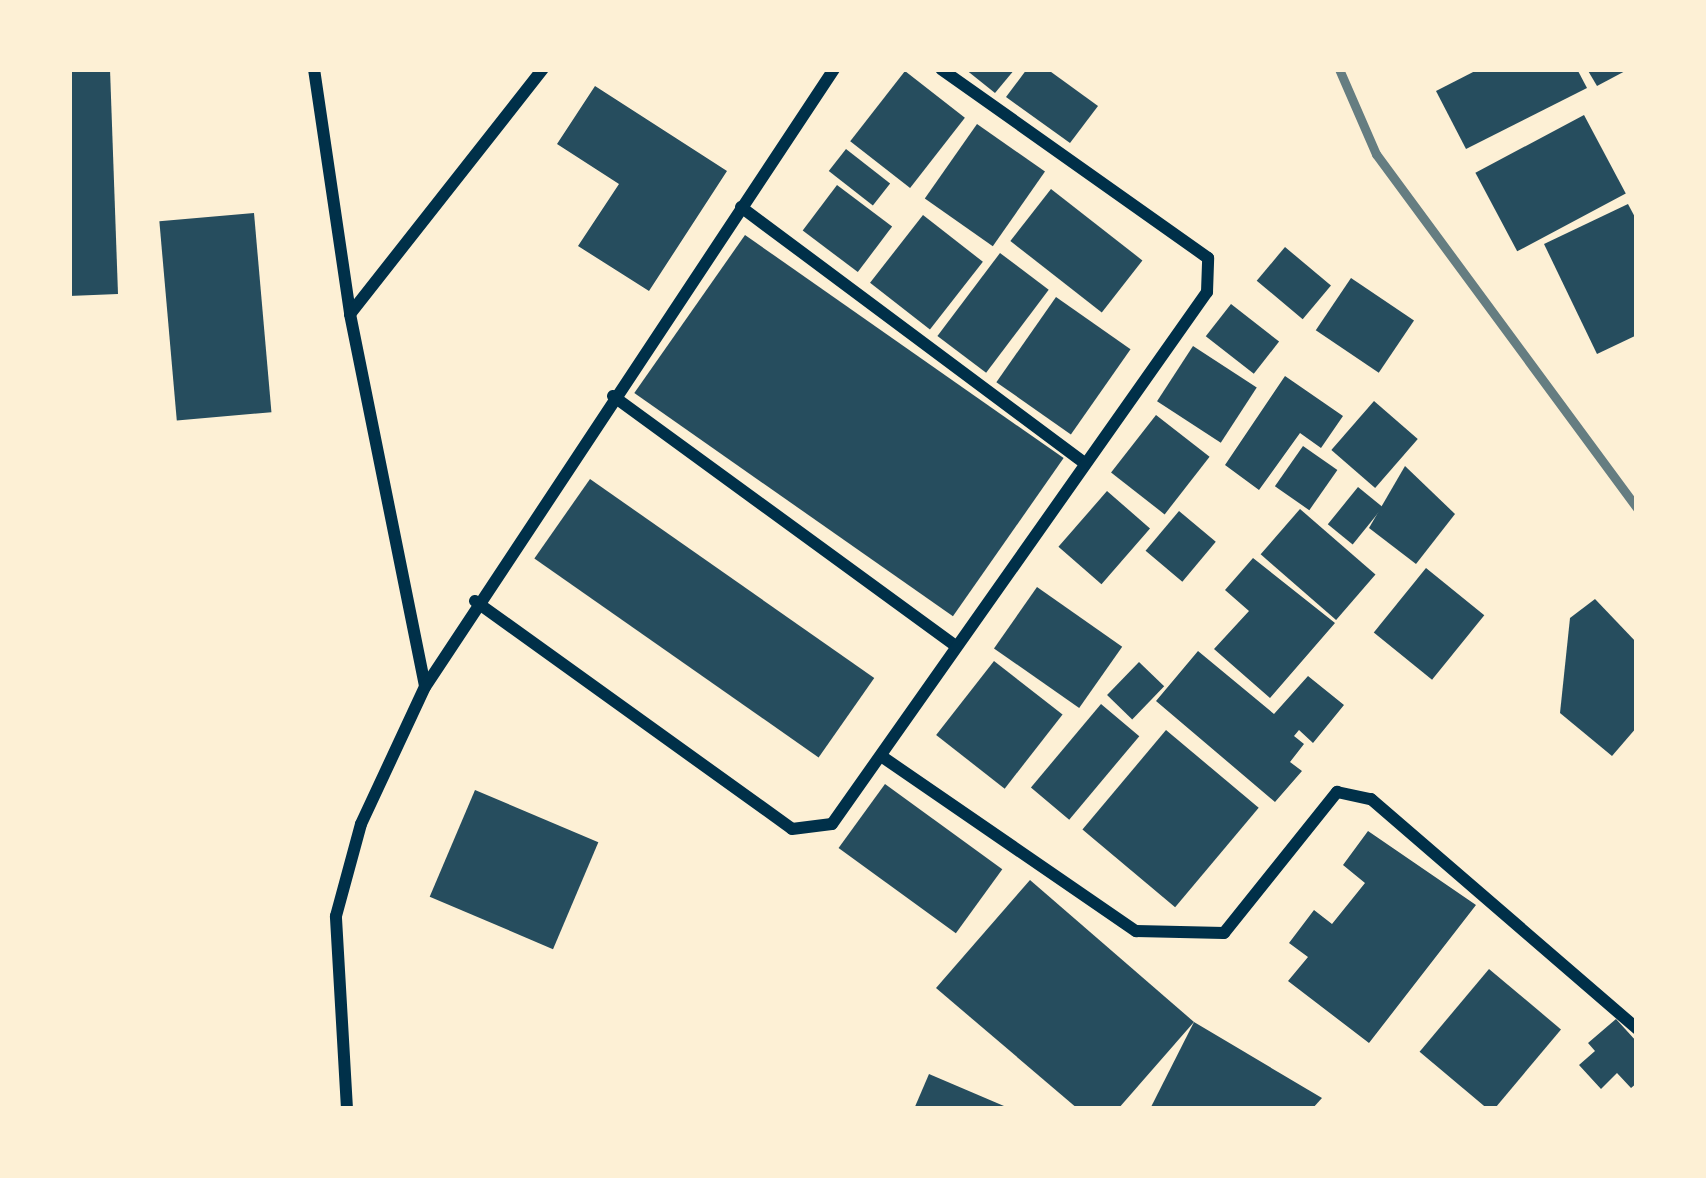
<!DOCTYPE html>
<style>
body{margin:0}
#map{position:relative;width:1706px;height:1178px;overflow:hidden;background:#fdf0d5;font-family:Arial,sans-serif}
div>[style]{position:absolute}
.building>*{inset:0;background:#264d5e;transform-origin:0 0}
.minor>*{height:12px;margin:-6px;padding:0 6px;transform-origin:6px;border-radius:6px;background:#003049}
.rail>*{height:9px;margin:-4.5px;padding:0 4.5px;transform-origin:4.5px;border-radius:4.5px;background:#657d81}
span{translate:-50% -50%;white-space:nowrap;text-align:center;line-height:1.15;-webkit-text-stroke:12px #fdf0d5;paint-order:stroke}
.frame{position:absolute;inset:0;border:72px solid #fdf0d5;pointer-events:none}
</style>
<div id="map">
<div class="building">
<div style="clip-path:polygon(69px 69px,110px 69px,118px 294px,69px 296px)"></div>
<div style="clip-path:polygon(965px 69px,1015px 69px,995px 93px)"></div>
<div style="clip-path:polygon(1027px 69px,1047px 69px,1098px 106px,1070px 143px,1006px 97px)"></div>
<div style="clip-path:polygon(1479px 69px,1577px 69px,1587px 88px,1466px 149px,1436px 91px)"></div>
<div style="clip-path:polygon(1587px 69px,1629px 69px,1597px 86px)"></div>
<div style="left:905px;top:71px;width:76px;height:89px;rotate:38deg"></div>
<div style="clip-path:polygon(595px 86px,727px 171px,649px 291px,578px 246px,619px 184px,557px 144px)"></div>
<div style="left:1584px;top:115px;width:89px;height:123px;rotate:62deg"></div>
<div style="left:977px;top:124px;width:83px;height:91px;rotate:35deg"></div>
<div style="left:846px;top:149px;width:56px;height:28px;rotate:38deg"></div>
<div style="left:837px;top:185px;width:69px;height:57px;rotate:37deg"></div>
<div style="left:1051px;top:189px;width:116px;height:66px;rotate:38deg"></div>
<div style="clip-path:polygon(1628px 204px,1637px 221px,1637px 335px,1597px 354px,1544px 244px)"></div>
<div style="left:254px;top:213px;width:200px;height:95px;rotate:85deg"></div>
<div style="left:923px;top:215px;width:76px;height:86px;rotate:38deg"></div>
<div style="left:745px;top:235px;width:389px;height:193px;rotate:35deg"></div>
<div style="left:1285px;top:247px;width:60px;height:44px;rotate:40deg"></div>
<div style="left:1000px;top:253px;width:61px;height:104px;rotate:37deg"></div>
<div style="left:1351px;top:278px;width:76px;height:63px;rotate:34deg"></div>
<div style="left:1056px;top:297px;width:91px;height:104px;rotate:35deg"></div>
<div style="left:1231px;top:304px;width:61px;height:41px;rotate:38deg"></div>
<div style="left:1193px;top:346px;width:76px;height:66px;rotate:33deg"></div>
<div style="clip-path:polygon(1285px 376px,1343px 416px,1321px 448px,1300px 433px,1259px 490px,1225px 465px)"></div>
<div style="left:1374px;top:401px;width:58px;height:65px;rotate:41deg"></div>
<div style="left:1156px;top:415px;width:68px;height:73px;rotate:38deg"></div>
<div style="left:1303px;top:446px;width:42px;height:49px;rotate:35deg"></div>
<div style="clip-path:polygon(1405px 466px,1455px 514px,1416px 564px,1369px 528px)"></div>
<div style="left:590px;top:479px;width:347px;height:97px;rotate:35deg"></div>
<div style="left:1358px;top:487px;width:32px;height:48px;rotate:39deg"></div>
<div style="left:1107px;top:491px;width:57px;height:74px;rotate:41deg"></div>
<div style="left:1300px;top:509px;width:100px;height:60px;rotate:41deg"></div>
<div style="left:1179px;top:511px;width:48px;height:52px;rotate:40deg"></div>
<div style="clip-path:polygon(1253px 558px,1335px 623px,1270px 698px,1214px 649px,1249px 611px,1225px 590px)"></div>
<div style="left:1426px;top:568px;width:75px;height:83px;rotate:39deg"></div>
<div style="left:1037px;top:587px;width:104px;height:75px;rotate:35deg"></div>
<div style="clip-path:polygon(1595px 599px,1637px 643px,1637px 727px,1612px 756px,1560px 713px,1570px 618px)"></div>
<div style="clip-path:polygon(1198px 651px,1274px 714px,1308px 676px,1344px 705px,1313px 743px,1299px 730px,1294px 736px,1304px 744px,1290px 762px,1302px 771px,1275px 802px,1156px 701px)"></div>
<div style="left:994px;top:661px;width:87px;height:94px;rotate:38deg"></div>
<div style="left:1139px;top:662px;width:35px;height:46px;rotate:44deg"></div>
<div style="left:1101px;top:704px;width:50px;height:109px;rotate:40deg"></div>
<div style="left:1166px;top:730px;width:121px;height:130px;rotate:40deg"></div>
<div style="left:885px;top:784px;width:145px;height:79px;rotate:36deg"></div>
<div style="left:475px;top:790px;width:134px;height:116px;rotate:23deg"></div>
<div style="clip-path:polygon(1368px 831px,1476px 905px,1369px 1043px,1288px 981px,1308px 957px,1289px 943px,1314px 910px,1332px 924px,1365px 883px,1343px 865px)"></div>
<div style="clip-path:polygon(1030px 880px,1194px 1022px,1118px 1109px,1078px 1109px,936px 988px)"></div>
<div style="left:1489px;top:969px;width:94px;height:108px;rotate:40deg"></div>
<div style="clip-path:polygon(1616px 1019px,1637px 1042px,1637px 1083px,1631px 1088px,1617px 1073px,1601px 1089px,1579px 1065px,1595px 1051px,1588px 1043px)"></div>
<div style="clip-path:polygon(1194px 1022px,1322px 1098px,1312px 1109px,1150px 1109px)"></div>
<div style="clip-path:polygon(929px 1074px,1011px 1109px,914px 1109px)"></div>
</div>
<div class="minor">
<div style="left:314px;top:69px;width:248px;rotate:81.6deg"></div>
<div style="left:350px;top:314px;width:379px;rotate:78.6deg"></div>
<div style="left:741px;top:207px;width:429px;rotate:36.7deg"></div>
<div style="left:350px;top:314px;width:312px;rotate:-51.8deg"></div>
<div style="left:613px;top:396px;width:423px;rotate:36.1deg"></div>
<div style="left:475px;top:601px;width:390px;rotate:35.7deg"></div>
<div style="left:792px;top:829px;width:40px;rotate:-7.1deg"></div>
<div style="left:832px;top:824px;width:651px;rotate:-54.82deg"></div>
<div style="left:1207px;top:292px;width:34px;rotate:-88deg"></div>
<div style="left:1208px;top:258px;width:327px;rotate:-144.7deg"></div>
<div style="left:884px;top:758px;width:306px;rotate:34.5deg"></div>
<div style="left:1136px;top:931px;width:88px;rotate:1.3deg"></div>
<div style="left:1224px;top:933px;width:181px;rotate:-51.3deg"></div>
<div style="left:1337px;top:792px;width:35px;rotate:12deg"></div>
<div style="left:1371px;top:799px;width:352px;rotate:40.8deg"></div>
<div style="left:347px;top:1109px;width:193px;rotate:-93.3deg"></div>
<div style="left:336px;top:916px;width:95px;rotate:-74.8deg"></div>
<div style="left:361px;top:824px;width:151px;rotate:-65deg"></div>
<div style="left:425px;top:687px;width:741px;rotate:-56.5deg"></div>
</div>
<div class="rail">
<div style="left:1339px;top:69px;width:93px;rotate:66.5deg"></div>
<div style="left:1376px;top:154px;width:440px;rotate:53.6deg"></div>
</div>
<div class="frame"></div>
</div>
